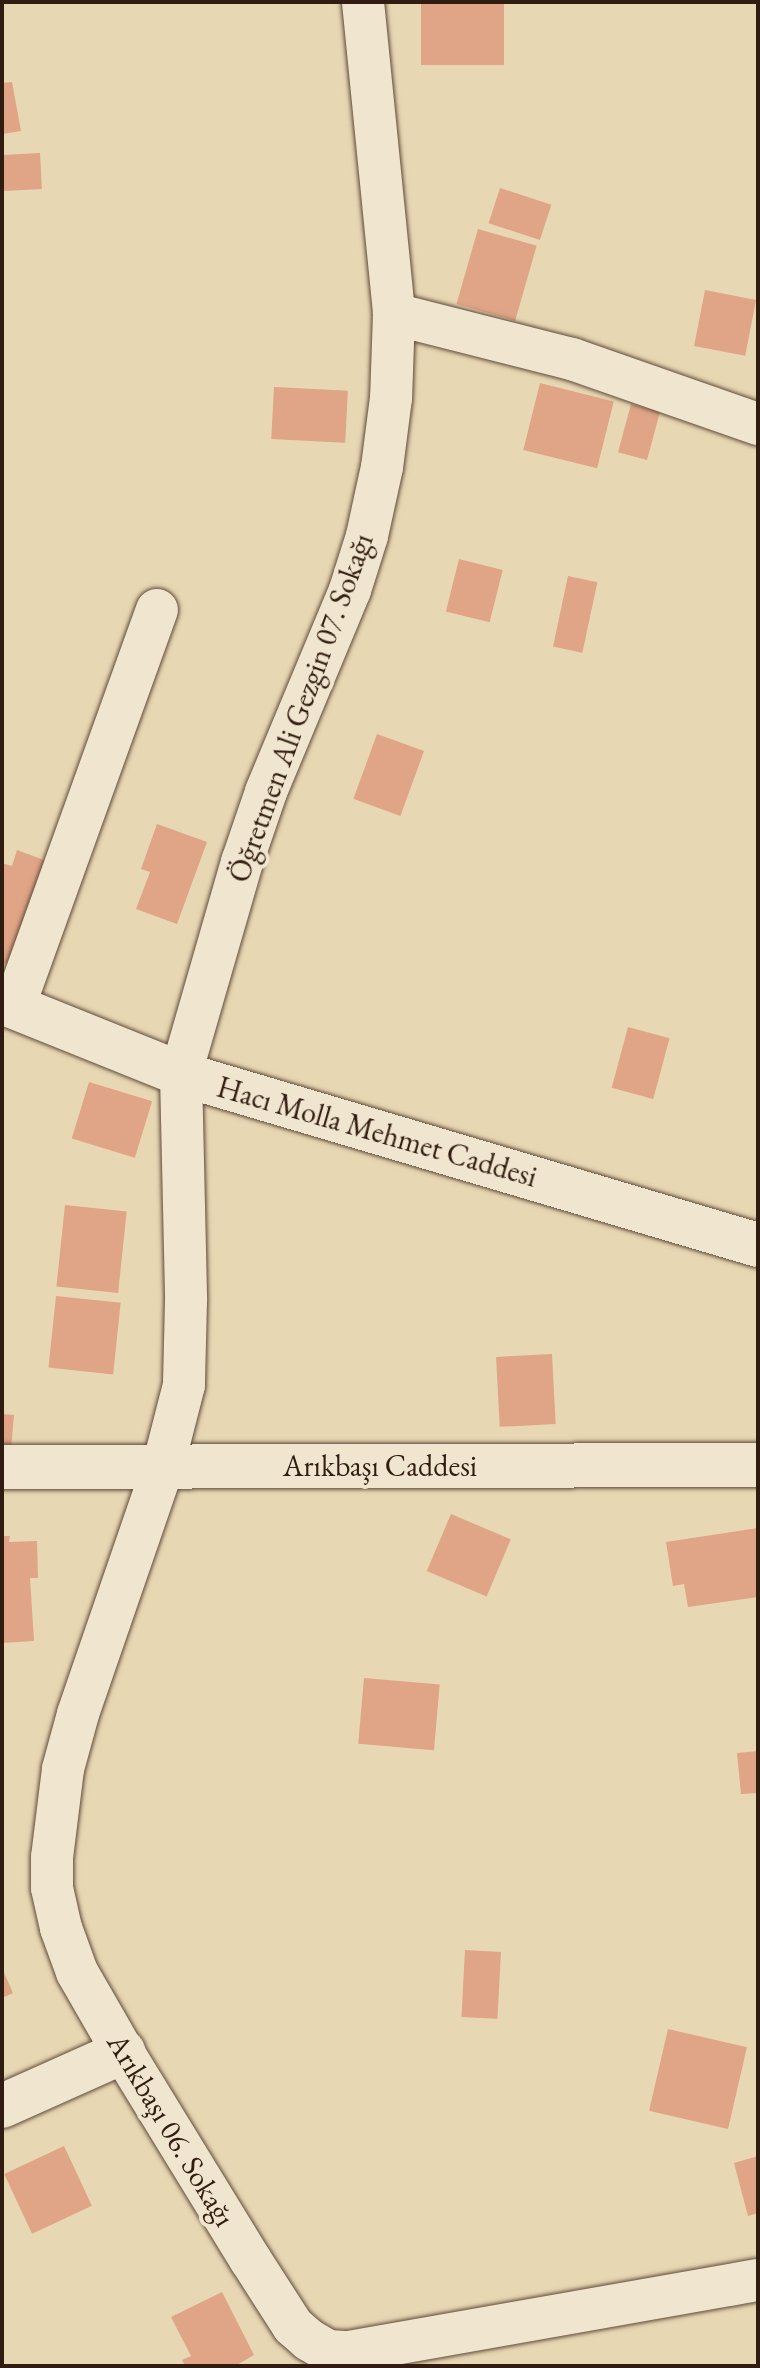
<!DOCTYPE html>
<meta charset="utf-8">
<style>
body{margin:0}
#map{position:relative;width:760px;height:2368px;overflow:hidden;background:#e8d7b3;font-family:"EB Garamond",serif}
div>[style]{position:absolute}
.building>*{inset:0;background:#e0a486;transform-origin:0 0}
.roads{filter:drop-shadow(0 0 2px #5f4b3a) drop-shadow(0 0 2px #5f4b3a)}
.street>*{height:42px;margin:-21px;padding:0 21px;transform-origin:21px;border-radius:21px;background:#f0e5ce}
.secondary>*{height:44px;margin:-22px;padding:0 22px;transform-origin:22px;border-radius:22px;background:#f0e5ce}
span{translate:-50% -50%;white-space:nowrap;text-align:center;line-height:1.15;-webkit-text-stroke:8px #f0e5ce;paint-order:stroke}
.street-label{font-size:30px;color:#311c11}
.frame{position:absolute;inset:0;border:4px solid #311c11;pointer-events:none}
</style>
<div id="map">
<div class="building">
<div style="left:421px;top:2px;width:83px;height:63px"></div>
<div style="clip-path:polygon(12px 82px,21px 131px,2px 134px,2px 83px)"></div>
<div style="left:40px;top:153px;width:36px;height:38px;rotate:87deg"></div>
<div style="left:500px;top:188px;width:54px;height:37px;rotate:18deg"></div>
<div style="left:478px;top:229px;width:61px;height:78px;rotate:16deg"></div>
<div style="left:705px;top:290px;width:52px;height:57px;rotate:11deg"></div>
<div style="left:540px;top:383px;width:76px;height:69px;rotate:14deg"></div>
<div style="left:274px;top:387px;width:74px;height:52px;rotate:3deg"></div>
<div style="left:631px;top:404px;width:30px;height:50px;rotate:15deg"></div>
<div style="left:459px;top:559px;width:45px;height:54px;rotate:14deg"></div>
<div style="left:568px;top:576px;width:30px;height:72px;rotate:12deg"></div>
<div style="left:377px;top:734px;width:50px;height:69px;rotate:20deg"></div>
<div style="clip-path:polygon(157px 824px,207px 842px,177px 924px,136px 909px,150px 872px,141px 869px)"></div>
<div style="clip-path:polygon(17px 850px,52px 863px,14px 967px,2px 962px,2px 863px,12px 866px)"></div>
<div style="left:628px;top:1027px;width:43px;height:63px;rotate:15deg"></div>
<div style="left:89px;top:1082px;width:66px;height:59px;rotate:17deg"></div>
<div style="left:65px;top:1205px;width:62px;height:82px;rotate:6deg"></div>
<div style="left:56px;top:1296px;width:65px;height:72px;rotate:6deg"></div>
<div style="left:552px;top:1354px;width:70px;height:56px;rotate:87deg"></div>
<div style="clip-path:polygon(2px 1414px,14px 1415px,11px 1449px,2px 1448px)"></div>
<div style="left:451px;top:1514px;width:65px;height:62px;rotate:23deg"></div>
<div style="clip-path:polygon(758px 1528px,758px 1597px,688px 1607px,684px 1584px,673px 1586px,666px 1542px)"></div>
<div style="clip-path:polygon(2px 1536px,10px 1536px,9px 1542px,37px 1541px,38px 1578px,30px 1578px,34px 1641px,2px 1643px)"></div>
<div style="left:364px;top:1678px;width:76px;height:66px;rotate:5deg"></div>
<div style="clip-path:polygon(758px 1751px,758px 1793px,741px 1794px,737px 1753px)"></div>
<div style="left:465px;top:1950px;width:36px;height:67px;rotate:3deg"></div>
<div style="clip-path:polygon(2px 1968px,13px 1993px,2px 1998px)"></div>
<div style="left:668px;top:2029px;width:81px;height:84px;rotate:13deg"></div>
<div style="left:64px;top:2146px;width:66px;height:66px;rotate:65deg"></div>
<div style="clip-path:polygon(758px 2156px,758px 2213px,748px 2216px,734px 2163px)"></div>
<div style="clip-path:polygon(222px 2292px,254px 2355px,235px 2366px,185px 2366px,182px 2360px,191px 2356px,171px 2317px)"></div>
</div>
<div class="roads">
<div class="street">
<div style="left:363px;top:2px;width:314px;rotate:84.3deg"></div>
<div style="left:394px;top:314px;width:84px;rotate:92deg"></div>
<div style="left:391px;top:398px;width:70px;rotate:97.4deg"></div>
<div style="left:382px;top:467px;width:71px;rotate:102.3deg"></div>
<div style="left:367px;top:536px;width:57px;rotate:107.5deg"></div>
<div style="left:350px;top:590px;width:219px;rotate:112.6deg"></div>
<div style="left:266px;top:792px;width:74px;rotate:108.9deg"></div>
<div style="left:242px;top:862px;width:221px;rotate:106.1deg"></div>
<div style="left:181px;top:1074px;width:227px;rotate:88.7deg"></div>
<div style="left:186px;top:1301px;width:84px;rotate:91.4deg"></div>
<div style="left:184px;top:1385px;width:85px;rotate:104.4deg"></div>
<div style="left:163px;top:1467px;width:261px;rotate:109deg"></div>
<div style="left:78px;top:1714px;width:57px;rotate:105.3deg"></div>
<div style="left:63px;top:1769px;width:89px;rotate:97.1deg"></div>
<div style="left:52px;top:1857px;width:31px;rotate:90deg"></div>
<div style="left:52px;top:1888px;width:41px;rotate:77.3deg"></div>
<div style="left:61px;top:1928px;width:47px;rotate:70deg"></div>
<div style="left:77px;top:1972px;width:92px;rotate:60.1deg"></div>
<div style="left:123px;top:2052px;width:243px;rotate:58.5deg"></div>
<div style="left:250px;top:2259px;width:80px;rotate:57.3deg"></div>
<div style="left:293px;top:2326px;width:21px;rotate:41deg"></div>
<div style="left:309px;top:2340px;width:22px;rotate:30deg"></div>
<div style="left:328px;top:2351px;width:21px;rotate:3deg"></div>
<div style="left:349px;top:2352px;width:415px;rotate:-10deg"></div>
<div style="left:394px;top:314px;width:184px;rotate:14.2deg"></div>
<div style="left:572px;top:359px;width:197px;rotate:19.3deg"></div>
<div style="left:14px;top:1007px;width:422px;rotate:-70.2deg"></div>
</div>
<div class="secondary">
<div style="left:2px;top:1002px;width:193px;rotate:21.9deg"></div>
<div style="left:181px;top:1074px;width:602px;rotate:16.51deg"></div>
<div style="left:2px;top:1467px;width:756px;rotate:-0.15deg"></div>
<div style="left:2px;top:2106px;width:133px;rotate:-24.1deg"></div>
</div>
</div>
<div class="street-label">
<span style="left:301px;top:708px;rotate:-70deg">Öğretmen Ali Gezgin 07. Sokağı</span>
<span style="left:377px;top:1132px;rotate:16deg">Hacı Molla Mehmet Caddesi</span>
<span style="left:380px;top:1466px">Arıkbaşı Caddesi</span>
<span style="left:171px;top:2130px;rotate:59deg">Arıkbaşı 06. Sokağı</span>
</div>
<div class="frame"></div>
</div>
